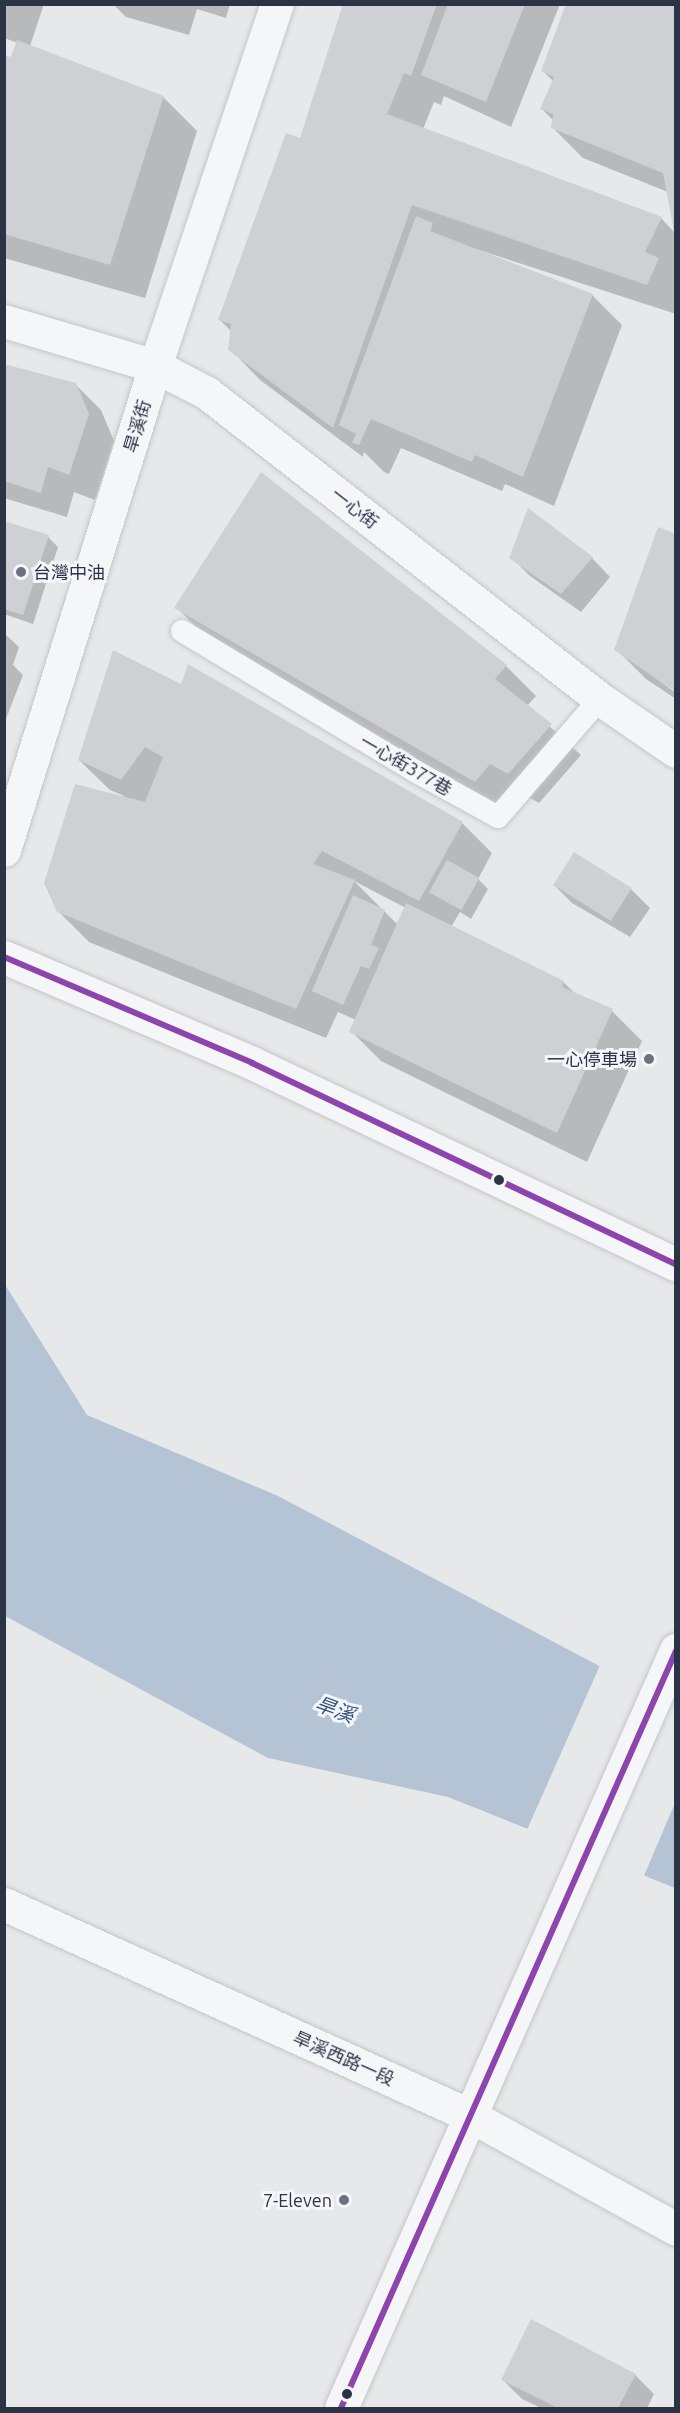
<!DOCTYPE html>
<meta charset="utf-8">
<style>
body{margin:0}
#map{position:relative;width:680px;height:2413px;overflow:hidden;background:#e6e8ea;font-family:Ubuntu,"Noto Sans TC",sans-serif}
div>[style]{position:absolute}
.water>*{inset:0;background:#b4c4d5}
.pier>*{inset:0;background:#e6e8ea}
.shadow>*{inset:0;background:#0003}
.building>*{inset:0;background:#ced0d3;transform-origin:0 0}
.roads{filter:drop-shadow(0 0 2px #c4c6c8) drop-shadow(0 0 2px #c4c6c8)}
.service>*{height:22px;margin:-11px;padding:0 11px;transform-origin:11px;border-radius:11px;background:#f5f6f7}
.minor>*{height:33px;margin:-16.5px;padding:0 16.5px;transform-origin:16.5px;border-radius:16.5px;background:#f5f6f7}
.bus-1>*{height:6px;margin:-3px;padding:0 3px;transform-origin:3px;border-radius:3px;background:#8e44ad}
.dots>*{width:16px;height:16px;translate:-50% -50%;box-sizing:border-box;border:3px solid #f4f6f9;border-radius:50%}
span{translate:-50% -50%;white-space:nowrap;text-align:center;line-height:1.15;-webkit-text-stroke:6px #f4f6f9;paint-order:stroke}
.street-label{font-size:18px;color:#2b3445}
.poi-label{font-size:18px;color:#2b3445}
.left{translate:0 -50%;text-align:left}
.right{translate:-100% -50%;text-align:right}
.water-label{font-size:20px;color:#34527a;font-style:italic}
.frame{position:absolute;inset:0;border:6px solid #2b3445;pointer-events:none}
</style>
<div id="map">
<div class="water">
<div style="clip-path:polygon(4px 1283px,87px 1415px,278px 1496px,675px 1706px,675px 1888px,448px 1797px,268px 1758px,5px 1616px)"></div>
</div>
<div class="pier">
<div style="clip-path:polygon(601px 1663px,676px 1703px,675px 1803px,643px 1878px,526px 1832px)"></div>
</div>
<div class="shadow">
<div style="clip-path:polygon(4px 4px,44px 4px,30px 46px,163px 97px,197px 131px,145px 298px,4px 258px,4px 57px,10px 59px,18px 43px,4px 38px)"></div>
<div style="clip-path:polygon(113px 4px,230px 4px,226px 18px,197px 9px,189px 35px,126px 17px)"></div>
<div style="clip-path:polygon(344px 4px,560px 4px,511px 127px,444px 96px,441px 105px,434px 102px,423px 129px,661px 218px,674px 232px,668px 192px,583px 158px,553px 128px,554px 121px,542px 109px,554px 82px,543px 71px,566px 8px,563px 4px,676px 4px,676px 314px,442px 238px,592px 295px,622px 325px,554px 506px,505px 484px,502px 491px,401px 448px,389px 474px,384px 472px,364px 452px,363px 457px,260px 380px,230px 349px,232px 332px,219px 319px,300px 140px)"></div>
<div style="clip-path:polygon(4px 366px,75px 384px,101px 410px,114px 441px,95px 500px,74px 492px,67px 517px,4px 498px)"></div>
<div style="clip-path:polygon(4px 523px,48px 537px,58px 547px,33px 624px,4px 614px)"></div>
<div style="clip-path:polygon(511px 557px,592px 558px,610px 577px,581px 612px,530px 576px)"></div>
<div style="clip-path:polygon(176px 607px,506px 666px,536px 696px,527px 706px,581px 755px,539px 803px,521px 793px,506px 811px,206px 637px)"></div>
<div style="clip-path:polygon(4px 633px,19px 647px,13px 665px,23px 675px,6px 719px)"></div>
<div style="clip-path:polygon(616px 649px,676px 693px,676px 699px,646px 679px)"></div>
<div style="clip-path:polygon(evenodd,114px 652px,462px 823px,492px 853px,478px 879px,488px 889px,471px 919px,460px 912px,451px 927px,563px 982px,577px 995px,612px 1011px,642px 1041px,587px 1162px,381px 1061px,351px 1031px,356px 1020px,338px 1012px,326px 1038px,89px 942px,58px 911px,124px 796px,110px 790px,79px 760px,114px 652px,354px 881px,406px 908px,398px 925px,354px 881px)"></div>
<div style="clip-path:polygon(553px 884px,631px 889px,650px 908px,630px 937px,572px 903px)"></div>
<div style="clip-path:polygon(635px 2375px,654px 2394px,647px 2408px,541px 2408px,522px 2399px,503px 2380px)"></div>
</div>
<div class="building">
<div style="clip-path:polygon(343px 4px,437px 4px,411px 76px,404px 73px,387px 114px,662px 217px,645px 252px,659px 258px,647px 285px,412px 205px,333px 428px,228px 350px,231px 324px,218px 320px,286px 133px,300px 138px)"></div>
<div style="clip-path:polygon(448px 4px,525px 4px,486px 102px,421px 75px)"></div>
<div style="clip-path:polygon(566px 4px,676px 4px,676px 242px,663px 173px,551px 128px,553px 114px,540px 109px,554px 77px,541px 71px)"></div>
<div style="clip-path:polygon(17px 40px,164px 96px,110px 265px,4px 234px,4px 55px,11px 57px)"></div>
<div style="clip-path:polygon(416px 216px,433px 223px,430px 231px,593px 294px,523px 477px,475px 455px,472px 462px,371px 419px,359px 445px,352px 443px,356px 434px,339px 425px)"></div>
<div style="clip-path:polygon(4px 364px,76px 383px,89px 414px,69px 475px,48px 467px,41px 493px,4px 481px)"></div>
<div style="clip-path:polygon(261px 472px,507px 665px,495px 679px,552px 724px,508px 774px,490px 764px,475px 782px,174px 608px)"></div>
<div style="clip-path:polygon(528px 508px,593px 557px,561px 594px,509px 558px)"></div>
<div style="clip-path:polygon(4px 521px,49px 535px,23px 615px,4px 609px)"></div>
<div style="clip-path:polygon(658px 527px,676px 534px,676px 692px,614px 650px)"></div>
<div style="clip-path:polygon(113px 650px,181px 684px,188px 664px,463px 822px,419px 901px,322px 851px,313px 864px,355px 880px,296px 1009px,57px 912px,44px 883px,75px 784px,145px 802px,163px 757px,145px 747px,121px 780px,78px 760px)"></div>
<div style="left:574px;top:852px;width:68px;height:39px;rotate:32deg"></div>
<div style="left:447px;top:860px;width:37px;height:37px;rotate:29deg"></div>
<div style="clip-path:polygon(353px 895px,385px 910px,371px 945px,379px 948px,369px 969px,361px 966px,343px 1005px,312px 991px)"></div>
<div style="clip-path:polygon(406px 903px,564px 981px,562px 987px,613px 1009px,557px 1133px,349px 1032px)"></div>
<div style="clip-path:polygon(531px 2319px,636px 2374px,618px 2408px,558px 2408px,501px 2380px)"></div>
</div>
<div class="roads">
<div class="service">
<div style="left:182px;top:631px;width:270px;rotate:31deg"></div>
<div style="left:413px;top:770px;width:97px;rotate:28.9deg"></div>
<div style="left:498px;top:817px;width:156px;rotate:-49.2deg"></div>
</div>
<div class="minor">
<div style="left:4px;top:321px;width:158px;rotate:16.6deg"></div>
<div style="left:155px;top:366px;width:59px;rotate:27.4deg"></div>
<div style="left:207px;top:393px;width:498px;rotate:37.9deg"></div>
<div style="left:600px;top:699px;width:92px;rotate:34.4deg"></div>
<div style="left:4px;top:850px;width:507px;rotate:-72.67deg"></div>
<div style="left:155px;top:366px;width:382px;rotate:-71.4deg"></div>
<div style="left:4px;top:957px;width:270px;rotate:23.1deg"></div>
<div style="left:252px;top:1063px;width:469px;rotate:25.4deg"></div>
<div style="left:4px;top:1904px;width:511px;rotate:24.41deg"></div>
<div style="left:469px;top:2115px;width:236px;rotate:28.8deg"></div>
<div style="left:341px;top:2408px;width:829px;rotate:-66.16deg"></div>
</div>
</div>
<div class="bus-1">
<div style="left:4px;top:957px;width:270px;rotate:23.1deg"></div>
<div style="left:252px;top:1063px;width:469px;rotate:25.4deg"></div>
<div style="left:341px;top:2408px;width:828px;rotate:-66.13deg"></div>
</div>
<div class="dots">
<div style="left:21px;top:572px;background:#6c737f"></div>
<div style="left:649px;top:1059px;background:#6c737f"></div>
<div style="left:499px;top:1180px;background:#2b3445"></div>
<div style="left:344px;top:2200px;background:#6c737f"></div>
<div style="left:347px;top:2394px;background:#2b3445"></div>
</div>
<div class="street-label">
<span style="left:137px;top:426px;rotate:-73deg">旱溪街</span>
<span style="left:355px;top:508px;rotate:38deg">一心街</span>
<span style="left:406px;top:765px;rotate:30deg">一心街377巷</span>
<span style="left:344px;top:2058px;rotate:24deg">旱溪西路一段</span>
</div>
<div class="poi-label">
<span class="left" style="left:33px;top:572px">台灣中油</span>
<span class="right" style="left:637px;top:1059px">一心停車場</span>
<span class="right" style="left:332px;top:2200px">7-Eleven</span>
</div>
<div class="water-label">
<span style="left:335px;top:1709px;rotate:20deg">旱溪</span>
</div>
<div class="frame"></div>
</div>
